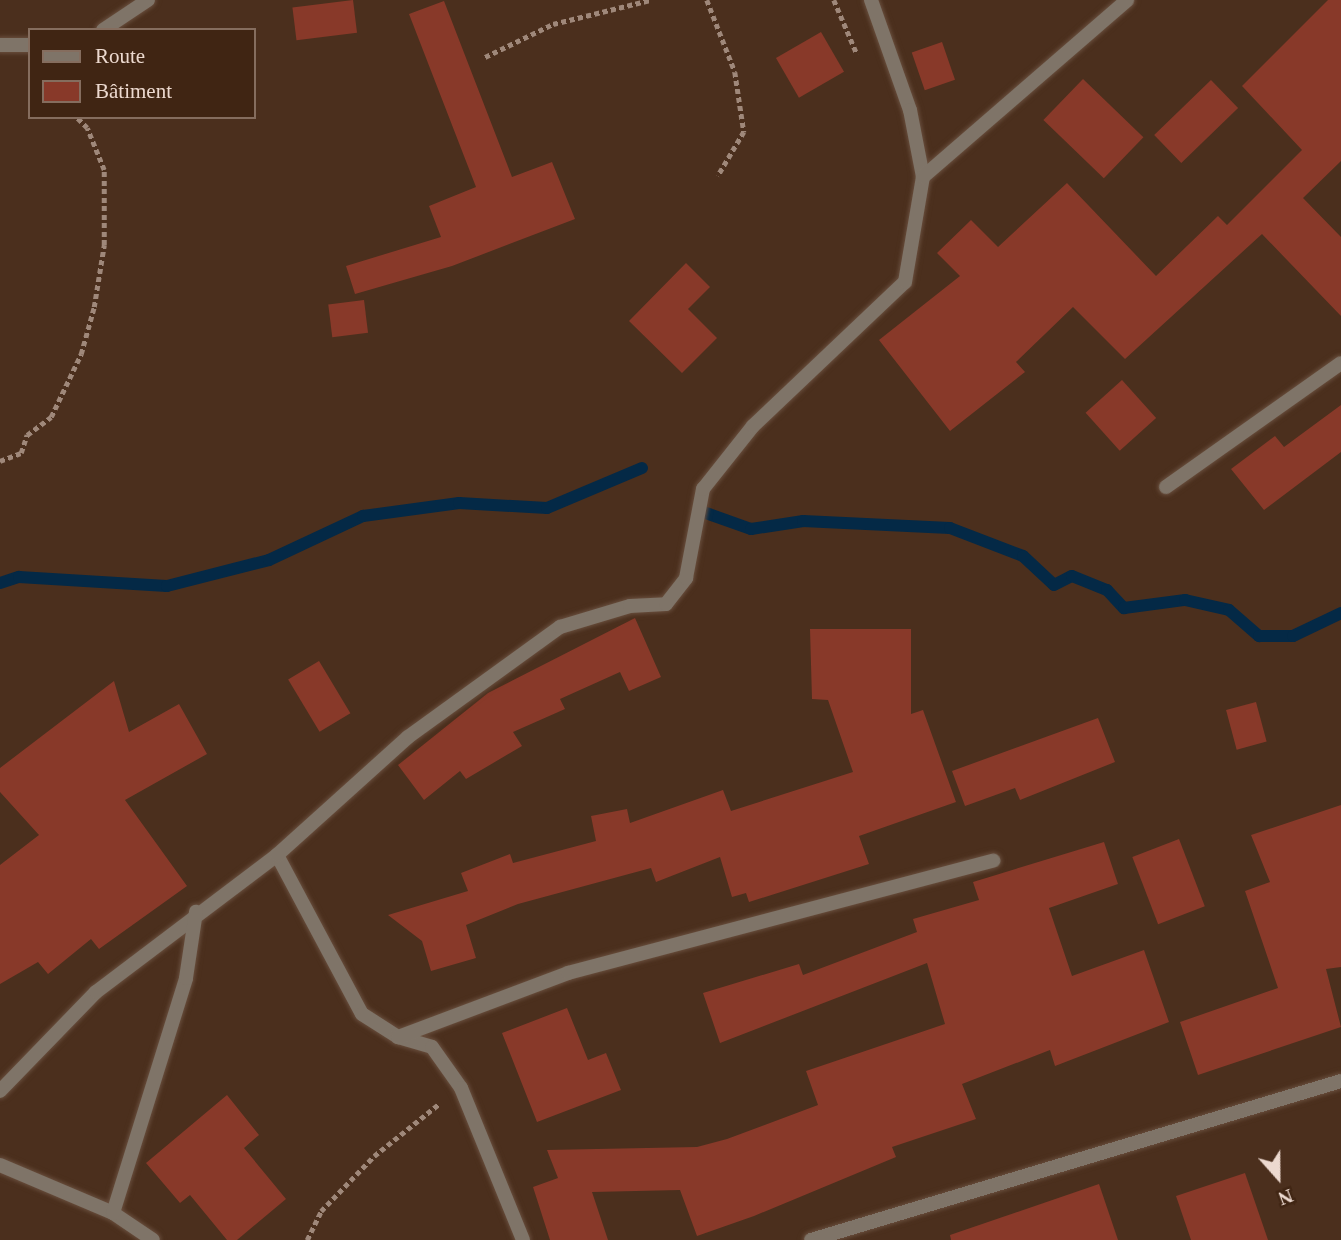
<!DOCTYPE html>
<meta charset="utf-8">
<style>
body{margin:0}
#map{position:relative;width:1341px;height:1240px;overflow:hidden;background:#4b2f1d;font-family:"Times New Roman",serif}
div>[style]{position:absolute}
.stream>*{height:12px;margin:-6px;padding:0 6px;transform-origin:6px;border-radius:6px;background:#042946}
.building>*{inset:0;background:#883929;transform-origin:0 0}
.path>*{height:4.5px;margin-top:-2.25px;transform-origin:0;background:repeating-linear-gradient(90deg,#9f887a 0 5px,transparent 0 8.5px)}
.roads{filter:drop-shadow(0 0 2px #684e3d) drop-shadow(0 0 2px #684e3d)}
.minor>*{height:14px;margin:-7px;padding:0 7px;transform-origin:7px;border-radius:7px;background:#7f7468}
span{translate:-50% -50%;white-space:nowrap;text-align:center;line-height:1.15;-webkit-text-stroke:5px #402513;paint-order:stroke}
.legend{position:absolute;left:28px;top:28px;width:228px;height:91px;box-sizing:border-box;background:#402513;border:2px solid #856d5e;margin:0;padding:9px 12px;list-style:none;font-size:21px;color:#ecd9cf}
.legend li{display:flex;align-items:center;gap:14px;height:35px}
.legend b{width:35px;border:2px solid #856d5e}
.north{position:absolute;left:1243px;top:1142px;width:70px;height:70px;-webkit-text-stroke:5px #402513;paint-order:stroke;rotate:159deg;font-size:19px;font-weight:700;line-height:28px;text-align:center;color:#ecd9cf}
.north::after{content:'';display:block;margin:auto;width:24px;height:32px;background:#ecd9cf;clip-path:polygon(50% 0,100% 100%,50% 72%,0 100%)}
</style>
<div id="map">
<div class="stream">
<div style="left:706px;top:513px;width:48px;rotate:19.6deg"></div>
<div style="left:751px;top:529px;width:53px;rotate:-8.7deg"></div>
<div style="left:803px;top:521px;width:147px;rotate:2.7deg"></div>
<div style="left:950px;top:528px;width:78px;rotate:21deg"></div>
<div style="left:1023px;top:556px;width:42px;rotate:43.1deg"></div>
<div style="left:1054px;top:585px;width:20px;rotate:-27deg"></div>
<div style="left:1072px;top:576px;width:38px;rotate:22deg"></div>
<div style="left:1107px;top:590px;width:25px;rotate:47deg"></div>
<div style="left:1124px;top:608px;width:62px;rotate:-7.5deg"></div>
<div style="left:1185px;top:600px;width:45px;rotate:12.8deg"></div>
<div style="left:1229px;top:610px;width:40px;rotate:41deg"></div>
<div style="left:1259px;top:636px;width:34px"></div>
<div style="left:1293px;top:636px;width:53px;rotate:-25.6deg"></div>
<div style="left:0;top:583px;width:20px;rotate:-18deg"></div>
<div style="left:19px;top:577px;width:148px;rotate:3.5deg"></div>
<div style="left:167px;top:586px;width:105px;rotate:-14.3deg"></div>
<div style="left:269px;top:560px;width:104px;rotate:-25.1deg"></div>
<div style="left:363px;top:516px;width:97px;rotate:-7.7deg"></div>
<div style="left:459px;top:503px;width:88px;rotate:3.3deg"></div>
<div style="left:547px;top:508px;width:103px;rotate:-22.8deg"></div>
</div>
<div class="building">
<div style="left:353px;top:0;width:33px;height:61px;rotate:83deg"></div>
<div style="clip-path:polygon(1328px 0,1341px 0,1341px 161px,1303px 198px,1341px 237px,1341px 316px,1262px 234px,1125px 359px,1073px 307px,1016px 362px,1025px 372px,950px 431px,879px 340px,960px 276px,937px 253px,971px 220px,998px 247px,1067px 183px,1156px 276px,1218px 216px,1227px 225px,1302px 150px,1242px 86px)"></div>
<div style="clip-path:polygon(444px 1px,512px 177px,552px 162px,575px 219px,452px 266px,355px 294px,346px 266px,441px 237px,429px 206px,476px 187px,409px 14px)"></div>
<div style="left:821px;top:32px;width:46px;height:52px;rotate:60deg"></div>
<div style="left:942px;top:42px;width:40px;height:32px;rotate:71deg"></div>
<div style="left:1083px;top:79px;width:84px;height:57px;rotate:44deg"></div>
<div style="left:1211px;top:80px;width:39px;height:79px;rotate:46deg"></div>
<div style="clip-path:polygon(686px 263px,710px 287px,688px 309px,717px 338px,682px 373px,629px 321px)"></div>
<div style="left:364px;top:300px;width:33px;height:36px;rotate:83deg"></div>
<div style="left:1122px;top:380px;width:51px;height:49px;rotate:48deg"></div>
<div style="clip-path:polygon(1341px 405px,1341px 452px,1264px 510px,1231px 469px,1275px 436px,1284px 447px)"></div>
<div style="clip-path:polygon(635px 618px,661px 677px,629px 691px,620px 672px,560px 699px,565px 709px,513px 732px,522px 746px,466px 779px,460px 771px,424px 800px,398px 765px,488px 693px)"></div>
<div style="clip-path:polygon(810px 629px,911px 629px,911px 714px,923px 710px,956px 802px,859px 836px,869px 864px,749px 902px,746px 893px,732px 897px,720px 857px,656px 882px,651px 868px,518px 904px,466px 925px,476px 958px,431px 971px,422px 941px,388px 915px,468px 891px,461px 873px,510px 854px,513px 863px,596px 841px,591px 816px,627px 809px,630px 823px,723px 790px,731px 811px,853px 772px,828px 700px,812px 699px)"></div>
<div style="left:319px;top:661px;width:61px;height:36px;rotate:59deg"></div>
<div style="clip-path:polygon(114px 681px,129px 732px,179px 704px,207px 754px,125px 800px,187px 886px,99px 949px,91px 939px,48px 974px,38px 962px,0 984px,0 865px,39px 835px,0 792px,0 768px)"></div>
<div style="left:1256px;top:702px;width:41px;height:31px;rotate:75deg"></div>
<div style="clip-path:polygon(1098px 718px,1115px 762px,1020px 800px,1015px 788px,965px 806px,952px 771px)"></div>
<div style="clip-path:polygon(1341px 805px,1341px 967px,1326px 969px,1341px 1027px,1198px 1075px,1180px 1022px,1278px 988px,1245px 891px,1270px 882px,1251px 835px)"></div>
<div style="left:1179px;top:839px;width:72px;height:50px;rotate:69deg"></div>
<div style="clip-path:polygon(1104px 842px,1118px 884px,1049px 908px,1072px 976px,1144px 950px,1169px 1022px,1055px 1066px,1050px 1050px,962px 1084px,976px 1119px,892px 1147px,896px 1157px,754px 1216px,697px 1236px,680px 1190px,592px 1192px,608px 1240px,550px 1240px,533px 1187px,558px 1178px,547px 1150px,697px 1147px,727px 1139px,818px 1105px,806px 1071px,945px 1024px,927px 963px,720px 1043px,703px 993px,799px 964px,803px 975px,917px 932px,913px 919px,979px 900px,973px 882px)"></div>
<div style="clip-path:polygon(567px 1008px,588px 1060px,606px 1053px,621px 1090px,537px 1122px,502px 1033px)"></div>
<div style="clip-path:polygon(227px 1095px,259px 1135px,244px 1148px,286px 1199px,237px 1240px,227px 1240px,190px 1195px,180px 1203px,146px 1163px)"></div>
<div style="clip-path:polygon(1245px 1173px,1268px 1240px,1191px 1240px,1176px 1196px)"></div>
<div style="clip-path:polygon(1099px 1184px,1118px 1240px,951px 1240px,950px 1235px)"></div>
</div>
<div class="path">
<div style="left:707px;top:0;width:77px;rotate:68.7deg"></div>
<div style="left:735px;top:72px;width:61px;rotate:81.5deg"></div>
<div style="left:744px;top:132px;width:51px;rotate:120.6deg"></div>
<div style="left:834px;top:0;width:59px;rotate:66.9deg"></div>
<div style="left:485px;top:57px;width:76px;rotate:-25.9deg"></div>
<div style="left:553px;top:24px;width:100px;rotate:-13.9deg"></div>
<div style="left:0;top:461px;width:22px;rotate:-21deg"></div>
<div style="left:21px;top:453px;width:19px;rotate:-72deg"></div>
<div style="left:27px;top:435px;width:30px;rotate:-37deg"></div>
<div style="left:51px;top:417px;width:70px;rotate:-64.5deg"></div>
<div style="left:81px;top:354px;width:49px;rotate:-74.5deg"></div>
<div style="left:94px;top:307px;width:63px;rotate:-80.8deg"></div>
<div style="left:104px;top:245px;width:75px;rotate:-90deg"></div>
<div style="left:104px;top:170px;width:45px;rotate:-112deg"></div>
<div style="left:87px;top:128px;width:16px;rotate:-135deg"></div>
<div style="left:307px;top:1240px;width:32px;rotate:-64deg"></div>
<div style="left:321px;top:1211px;width:76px;rotate:-46.1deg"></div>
<div style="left:374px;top:1156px;width:83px;rotate:-38.7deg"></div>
</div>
<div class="roads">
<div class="minor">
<div style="left:871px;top:0;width:117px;rotate:70.5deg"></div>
<div style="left:910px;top:110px;width:68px;rotate:79deg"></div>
<div style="left:103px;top:30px;width:54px;rotate:-33.7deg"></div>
<div style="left:0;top:45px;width:30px"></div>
<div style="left:1166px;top:487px;width:214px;rotate:-35.3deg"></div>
<div style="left:277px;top:855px;width:180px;rotate:61.9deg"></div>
<div style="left:362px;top:1014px;width:43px;rotate:32.6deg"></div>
<div style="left:398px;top:1037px;width:35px;rotate:16deg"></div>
<div style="left:432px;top:1047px;width:50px;rotate:54.7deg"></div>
<div style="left:461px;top:1088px;width:164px;rotate:67.8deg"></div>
<div style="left:398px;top:1037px;width:182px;rotate:-20.6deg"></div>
<div style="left:568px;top:973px;width:440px;rotate:-14.8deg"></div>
<div style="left:0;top:1091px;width:138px;rotate:-45.9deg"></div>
<div style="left:96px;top:992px;width:227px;rotate:-37.1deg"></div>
<div style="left:277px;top:855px;width:176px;rotate:-42deg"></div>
<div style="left:408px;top:737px;width:188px;rotate:-35.9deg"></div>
<div style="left:560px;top:627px;width:73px;rotate:-16.7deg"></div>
<div style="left:630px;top:606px;width:36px;rotate:-3deg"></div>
<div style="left:666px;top:604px;width:33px;rotate:-52deg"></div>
<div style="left:686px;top:578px;width:91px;rotate:-79.2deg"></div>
<div style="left:703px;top:489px;width:80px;rotate:-51.6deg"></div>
<div style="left:753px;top:426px;width:209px;rotate:-43.5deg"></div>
<div style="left:905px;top:282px;width:107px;rotate:-80.3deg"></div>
<div style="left:923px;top:177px;width:270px;rotate:-40.9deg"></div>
<div style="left:0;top:1165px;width:123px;rotate:23deg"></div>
<div style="left:113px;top:1213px;width:48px;rotate:34deg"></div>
<div style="left:113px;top:1213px;width:246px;rotate:-72.7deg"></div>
<div style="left:186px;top:978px;width:67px;rotate:-81.4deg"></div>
<div style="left:811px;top:1240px;width:553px;rotate:-16.7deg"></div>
</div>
</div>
<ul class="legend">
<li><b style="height:9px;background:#7f7468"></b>Route</li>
<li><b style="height:19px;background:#883929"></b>Bâtiment</li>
</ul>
<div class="north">N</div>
</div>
